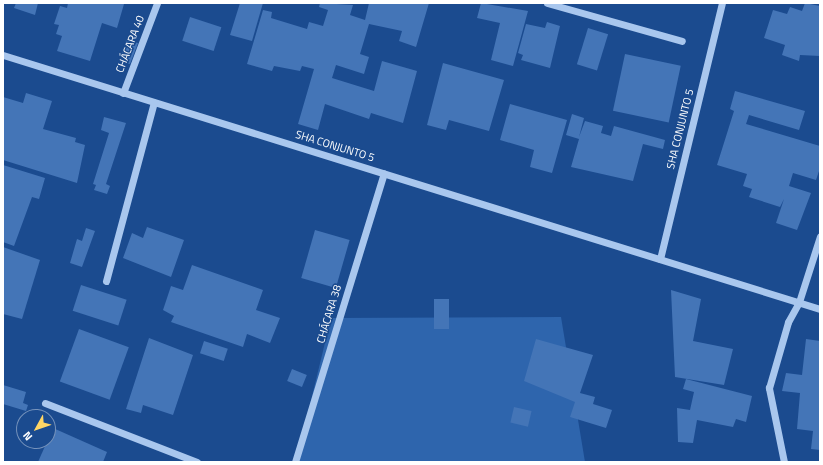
<!DOCTYPE html>
<meta charset="utf-8">
<style>
body{margin:0}
#map{position:relative;width:823px;height:465px;overflow:hidden;background:#1b4b8f;font-family:"Titillium Web",sans-serif}
div>[style]{position:absolute}
.green>*{inset:0;background:#2e65ad}
.building>*{inset:0;background:#4475b7;transform-origin:0 0}
.minor>*{height:7px;margin:-3.5px;padding:0 3.5px;transform-origin:3.5px;border-radius:3.5px;background:#a9c7ee}
span{translate:-50% -50%;white-space:nowrap;text-align:center;line-height:1.15;-webkit-text-stroke:3px #1b4b8f;paint-order:stroke}
.street-label{font-size:11px;color:#fff}
.frame{position:absolute;inset:0;border:4px solid #fff;pointer-events:none}
.north{position:absolute;left:16px;top:409px;width:40px;height:40px;box-sizing:border-box;background:#1b4b8f;border:1px solid #7693bc;border-radius:50%;rotate:230deg;font-size:11px;font-weight:700;line-height:16px;text-align:center;color:#fff}
.north::after{content:'';display:block;margin:auto;width:14px;height:18px;background:#ffd666;clip-path:polygon(50% 0,100% 100%,50% 72%,0 100%)}
</style>
<div id="map">
<div class="green">
<div style="clip-path:polygon(561px 317px,585px 462px,296px 462px,331px 318px)"></div>
</div>
<div class="building">
<div style="clip-path:polygon(16px 3px,38px 3px,35px 15px,14px 8px)"></div>
<div style="clip-path:polygon(68px 3px,124px 4px,117px 28px,102px 23px,90px 61px,57px 51px,62px 36px,56px 34px,59px 25px,54px 24px,60px 6px,67px 8px)"></div>
<div style="clip-path:polygon(240px 3px,263px 3px,252px 41px,230px 35px)"></div>
<div style="clip-path:polygon(320px 3px,353px 5px,350px 15px,365px 20px,369px 3px,429px 3px,416px 47px,399px 41px,402px 31px,369px 24px,360px 54px,369px 57px,364px 74px,336px 65px,332px 78px,374px 91px,382px 61px,417px 71px,403px 123px,371px 113px,369px 119px,325px 104px,318px 130px,298px 124px,314px 69px,302px 66px,300px 71px,274px 66px,272px 71px,247px 64px,263px 10px,272px 12px,271px 18px,307px 29px,309px 22px,323px 26px,328px 10px,319px 7px)"></div>
<div style="clip-path:polygon(481px 3px,528px 11px,513px 66px,491px 60px,500px 23px,477px 18px)"></div>
<div style="clip-path:polygon(805px 3px,820px 6px,820px 56px,800px 55px,799px 61px,782px 55px,785px 45px,764px 38px,773px 10px,787px 14px,790px 7px,802px 11px)"></div>
<div style="left:190px;top:17px;width:33px;height:25px;rotate:18deg"></div>
<div style="clip-path:polygon(547px 22px,560px 26px,550px 68px,521px 60px,523px 55px,518px 53px,526px 24px,545px 28px)"></div>
<div style="left:588px;top:28px;width:21px;height:38px;rotate:17deg"></div>
<div style="clip-path:polygon(126px 40px,138px 43px,130px 64px,120px 62px)"></div>
<div style="left:625px;top:54px;width:57px;height:58px;rotate:12deg"></div>
<div style="clip-path:polygon(443px 63px,504px 80px,489px 131px,449px 120px,446px 130px,427px 125px)"></div>
<div style="clip-path:polygon(735px 91px,805px 111px,799px 130px,749px 115px,746px 124px,820px 146px,820px 168px,816px 180px,793px 173px,789px 186px,811px 193px,797px 230px,776px 223px,784px 199px,780px 207px,749px 197px,752px 189px,743px 186px,747px 174px,717px 165px,734px 111px,730px 109px)"></div>
<div style="clip-path:polygon(26px 93px,52px 101px,43px 129px,76px 138px,75px 142px,85px 145px,77px 183px,3px 160px,3px 97px,23px 103px)"></div>
<div style="clip-path:polygon(510px 104px,567px 120px,552px 173px,530px 167px,534px 150px,500px 140px)"></div>
<div style="clip-path:polygon(572px 114px,584px 118px,579px 137px,585px 121px,603px 126px,601px 133px,611px 136px,614px 126px,665px 140px,663px 149px,643px 144px,633px 181px,571px 167px,579px 139px,566px 135px)"></div>
<div style="clip-path:polygon(104px 117px,126px 123px,106px 184px,110px 186px,107px 194px,94px 190px,96px 185px,93px 184px,109px 133px,101px 130px)"></div>
<div style="clip-path:polygon(3px 165px,45px 178px,39px 199px,32px 197px,14px 246px,3px 242px)"></div>
<div style="clip-path:polygon(147px 227px,184px 240px,171px 277px,123px 258px,132px 233px,143px 238px)"></div>
<div style="clip-path:polygon(86px 228px,95px 231px,82px 267px,70px 263px,77px 239px,82px 241px)"></div>
<div style="left:315px;top:230px;width:36px;height:50px;rotate:16deg"></div>
<div style="clip-path:polygon(3px 247px,40px 260px,22px 319px,3px 314px)"></div>
<div style="clip-path:polygon(192px 265px,263px 290px,256px 310px,280px 318px,270px 343px,247px 334px,243px 347px,171px 322px,174px 316px,163px 310px,171px 286px,183px 290px)"></div>
<div style="left:81px;top:285px;width:48px;height:27px;rotate:18deg"></div>
<div style="clip-path:polygon(671px 290px,701px 299px,693px 341px,733px 349px,724px 385px,675px 377px)"></div>
<div style="left:434px;top:299px;width:15px;height:30px"></div>
<div style="left:79px;top:329px;width:53px;height:56px;rotate:20deg"></div>
<div style="clip-path:polygon(149px 338px,193px 355px,173px 415px,143px 405px,141px 413px,126px 409px)"></div>
<div style="clip-path:polygon(536px 339px,593px 355px,580px 393px,595px 397px,593px 404px,612px 410px,606px 428px,570px 417px,575px 402px,524px 381px)"></div>
<div style="clip-path:polygon(806px 339px,820px 341px,820px 450px,811px 449px,813px 431px,797px 429px,800px 393px,782px 391px,786px 373px,802px 375px)"></div>
<div style="left:204px;top:341px;width:25px;height:13px;rotate:18deg"></div>
<div style="left:292px;top:369px;width:16px;height:13px;rotate:22deg"></div>
<div style="clip-path:polygon(686px 379px,752px 396px,746px 422px,736px 419px,733px 427px,697px 420px,693px 443px,678px 442px,677px 408px,690px 410px,694px 392px,683px 389px)"></div>
<div style="clip-path:polygon(3px 385px,26px 392px,23px 403px,28px 405px,26px 411px,3px 404px)"></div>
<div style="left:514px;top:407px;width:18px;height:16px;rotate:13deg"></div>
<div style="clip-path:polygon(53px 428px,107px 452px,103px 462px,38px 462px)"></div>
</div>
<div class="minor">
<div style="left:547px;top:3px;width:140px;rotate:15.7deg"></div>
<div style="left:3px;top:55px;width:856px;rotate:17.27deg"></div>
<div style="left:123px;top:93px;width:96px;rotate:-69.3deg"></div>
<div style="left:660px;top:259px;width:263px;rotate:-76.4deg"></div>
<div style="left:106px;top:281px;width:185px;rotate:-75deg"></div>
<div style="left:45px;top:403px;width:163px;rotate:21.2deg"></div>
<div style="left:295px;top:462px;width:302px;rotate:-72.9deg"></div>
<div style="left:784px;top:462px;width:76px;rotate:-101.5deg"></div>
<div style="left:769px;top:388px;width:69px;rotate:-73.9deg"></div>
<div style="left:788px;top:322px;width:23px;rotate:-61deg"></div>
<div style="left:799px;top:302px;width:69px;rotate:-72.3deg"></div>
</div>
<div class="street-label">
<span style="left:130px;top:44px;rotate:-69deg">CHÁCARA 40</span>
<span style="left:680px;top:129px;rotate:-76deg">SHA CONJUNTO 5</span>
<span style="left:335px;top:146px;rotate:17deg">SHA CONJUNTO 5</span>
<span style="left:329px;top:314px;rotate:-73deg">CHÁCARA 38</span>
</div>
<div class="frame"></div>
<div class="north">N</div>
</div>
